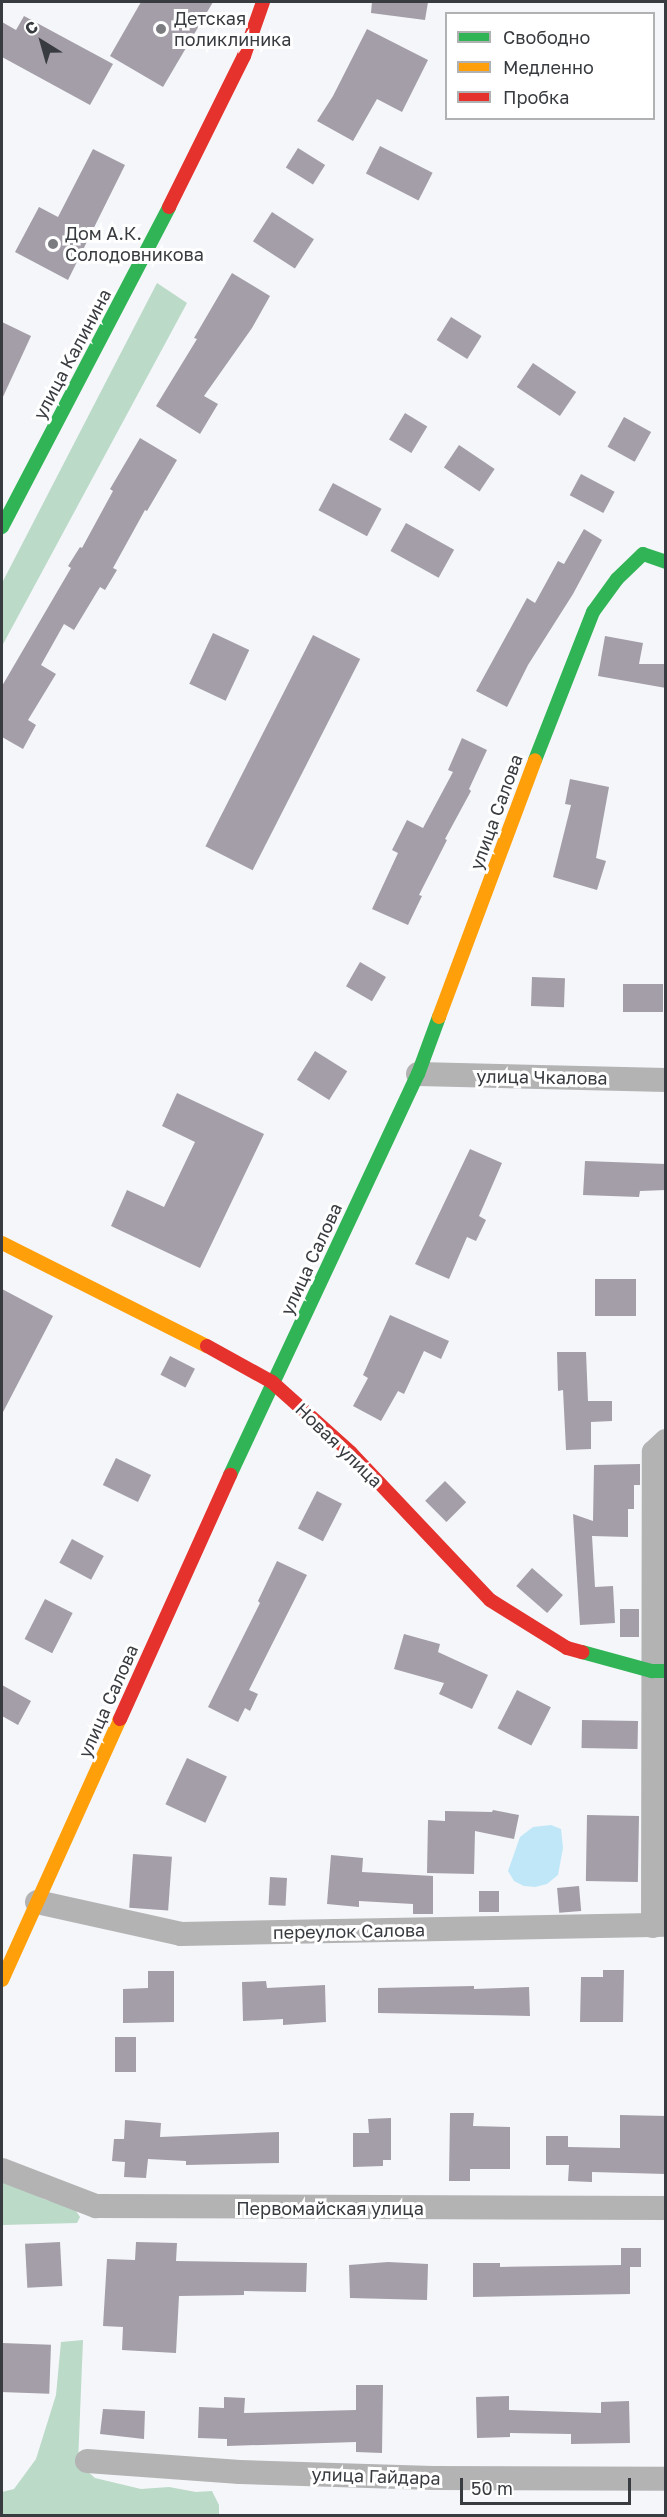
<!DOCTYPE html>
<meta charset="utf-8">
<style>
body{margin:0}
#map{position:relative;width:667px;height:2517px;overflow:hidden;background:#f4f6fa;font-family:"Golos Text",sans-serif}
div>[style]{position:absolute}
.forest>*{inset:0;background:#bbdac7}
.water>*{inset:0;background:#c0e7f8}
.building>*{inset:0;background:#a49ea8;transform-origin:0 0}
.street>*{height:24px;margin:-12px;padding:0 12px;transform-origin:12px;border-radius:12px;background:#b3b3b4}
.fast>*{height:14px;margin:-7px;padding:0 7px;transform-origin:7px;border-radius:7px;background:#30b455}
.slow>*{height:14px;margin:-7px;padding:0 7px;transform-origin:7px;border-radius:7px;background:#ff9f0a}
.jam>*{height:14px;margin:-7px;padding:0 7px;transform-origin:7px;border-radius:7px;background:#e5322d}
.dots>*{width:16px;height:16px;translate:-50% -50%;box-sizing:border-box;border:3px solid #fff;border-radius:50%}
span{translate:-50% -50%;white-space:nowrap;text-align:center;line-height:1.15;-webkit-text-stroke:6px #fff;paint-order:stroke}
.poi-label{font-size:18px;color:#383b3f}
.left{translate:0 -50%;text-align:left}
.street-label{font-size:18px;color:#383b3f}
.frame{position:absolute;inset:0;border:3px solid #383b3f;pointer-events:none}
.legend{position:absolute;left:445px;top:12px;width:210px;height:108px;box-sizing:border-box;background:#fff;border:2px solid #afb1b2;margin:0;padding:8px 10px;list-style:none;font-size:18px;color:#383b3f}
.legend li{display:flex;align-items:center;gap:12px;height:30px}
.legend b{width:30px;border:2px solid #afb1b2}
.north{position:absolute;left:12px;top:12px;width:60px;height:60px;-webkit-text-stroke:4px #fff;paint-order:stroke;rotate:323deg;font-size:16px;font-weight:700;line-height:24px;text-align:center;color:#383b3f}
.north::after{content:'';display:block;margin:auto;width:21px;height:27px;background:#383b3f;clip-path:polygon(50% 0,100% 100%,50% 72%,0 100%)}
.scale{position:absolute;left:460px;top:2478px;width:171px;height:27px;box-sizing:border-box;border:3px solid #383b3f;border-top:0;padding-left:8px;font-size:18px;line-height:21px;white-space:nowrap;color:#383b3f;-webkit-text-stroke:4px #fff;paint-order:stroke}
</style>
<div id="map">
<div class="forest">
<div style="clip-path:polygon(157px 283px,187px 303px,2px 646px,2px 583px)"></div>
<div style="clip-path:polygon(2px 2179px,46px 2200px,72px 2205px,80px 2217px,77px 2223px,2px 2225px)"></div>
<div style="clip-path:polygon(83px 2340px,78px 2463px,95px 2478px,141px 2489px,169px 2487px,196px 2492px,212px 2491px,219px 2505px,219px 2515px,2px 2516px,2px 2492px,14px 2489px,36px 2459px,56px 2395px,61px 2342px)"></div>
</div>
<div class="water">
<div style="clip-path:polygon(551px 1825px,561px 1829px,563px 1848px,558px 1875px,547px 1884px,535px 1887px,524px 1886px,514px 1881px,508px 1871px,520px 1837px,533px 1827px)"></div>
</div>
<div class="building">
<div style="clip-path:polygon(141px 2px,213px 2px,163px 87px,110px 56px)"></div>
<div style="clip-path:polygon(372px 2px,428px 2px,425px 20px,371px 13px)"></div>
<div style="clip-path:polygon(24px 16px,113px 64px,90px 105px,2px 57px,2px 22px,16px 30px)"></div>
<div style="clip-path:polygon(367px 29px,428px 60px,402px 112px,377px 99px,353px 141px,317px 121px,333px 96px)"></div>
<div style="left:380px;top:146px;width:59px;height:31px;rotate:27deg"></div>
<div style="left:298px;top:148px;width:32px;height:23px;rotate:32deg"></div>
<div style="clip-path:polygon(93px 149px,125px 165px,68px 280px,15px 252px,39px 207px,58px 217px)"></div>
<div style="left:272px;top:212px;width:50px;height:35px;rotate:33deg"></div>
<div style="clip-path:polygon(232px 273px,270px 296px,252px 328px,204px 396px,218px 404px,200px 434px,156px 406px,197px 339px,194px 338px)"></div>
<div style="left:451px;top:317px;width:36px;height:27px;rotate:32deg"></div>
<div style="clip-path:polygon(2px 322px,31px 336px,2px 399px)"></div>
<div style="left:533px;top:363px;width:52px;height:29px;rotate:34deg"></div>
<div style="left:405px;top:413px;width:26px;height:31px;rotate:31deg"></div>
<div style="left:624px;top:417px;width:31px;height:34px;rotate:29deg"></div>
<div style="clip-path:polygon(140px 438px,177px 460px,147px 511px,145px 510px,113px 568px,117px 570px,105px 590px,100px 587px,74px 630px,64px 624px,41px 665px,56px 674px,28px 720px,36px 725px,23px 749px,2px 737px,2px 686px,71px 568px,68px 566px,80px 547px,82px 548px,113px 491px,110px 489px)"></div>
<div style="left:459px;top:445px;width:43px;height:27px;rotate:34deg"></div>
<div style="left:581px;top:474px;width:38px;height:24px;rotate:28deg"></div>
<div style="left:333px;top:483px;width:55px;height:31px;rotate:28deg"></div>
<div style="left:406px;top:523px;width:55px;height:32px;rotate:29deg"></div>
<div style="clip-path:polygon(584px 529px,602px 540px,573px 594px,528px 665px,507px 707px,476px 691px,527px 598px,535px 603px,558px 561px,564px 564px)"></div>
<div style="left:213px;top:633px;width:40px;height:56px;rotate:25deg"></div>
<div style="left:313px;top:635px;width:53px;height:237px;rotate:27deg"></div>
<div style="clip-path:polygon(605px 636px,643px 643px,639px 664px,666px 664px,666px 688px,598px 676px)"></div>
<div style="clip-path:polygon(462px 738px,487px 750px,469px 789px,471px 791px,445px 839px,447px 840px,419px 895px,422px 896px,408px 925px,372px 909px,398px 853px,392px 850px,407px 820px,423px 828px,453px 772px,448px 770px)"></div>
<div style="clip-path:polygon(570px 779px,609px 787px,596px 858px,606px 861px,597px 890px,553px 877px,571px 805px,565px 804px)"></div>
<div style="left:360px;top:962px;width:30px;height:28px;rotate:30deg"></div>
<div style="left:532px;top:977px;width:33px;height:29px;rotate:2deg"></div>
<div style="left:663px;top:984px;width:28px;height:40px;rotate:90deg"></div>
<div style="left:315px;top:1051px;width:38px;height:34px;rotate:32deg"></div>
<div style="clip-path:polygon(177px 1093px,264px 1134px,200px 1268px,111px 1226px,127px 1190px,164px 1207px,195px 1142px,162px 1126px)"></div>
<div style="clip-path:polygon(470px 1149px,502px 1163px,479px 1216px,486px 1220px,476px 1241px,467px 1237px,449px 1279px,415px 1264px)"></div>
<div style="clip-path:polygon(585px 1161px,666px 1164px,666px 1190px,640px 1191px,639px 1197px,583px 1195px)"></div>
<div style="left:636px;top:1279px;width:37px;height:41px;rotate:90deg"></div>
<div style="clip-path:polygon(2px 1289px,53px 1316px,2px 1414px)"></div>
<div style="clip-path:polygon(390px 1315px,449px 1341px,441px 1359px,424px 1351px,404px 1394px,398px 1391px,381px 1421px,353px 1406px,368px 1378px,363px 1375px)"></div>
<div style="clip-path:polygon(557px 1352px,586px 1352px,588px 1401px,612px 1401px,612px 1421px,591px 1422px,591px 1449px,566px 1450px,563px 1390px,558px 1391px)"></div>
<div style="left:170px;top:1356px;width:28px;height:21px;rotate:27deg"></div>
<div style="left:116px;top:1458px;width:39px;height:30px;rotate:26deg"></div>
<div style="clip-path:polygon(640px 1464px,640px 1485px,634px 1485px,634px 1509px,628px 1509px,628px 1537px,592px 1536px,595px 1587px,613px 1586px,615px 1623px,580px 1625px,573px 1514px,593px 1521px,594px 1465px)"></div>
<div style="left:445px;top:1481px;width:30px;height:28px;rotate:45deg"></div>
<div style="left:317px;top:1491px;width:28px;height:42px;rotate:27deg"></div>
<div style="left:72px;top:1539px;width:36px;height:27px;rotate:28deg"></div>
<div style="clip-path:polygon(277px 1561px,307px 1575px,249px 1690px,258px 1694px,250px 1711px,245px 1708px,238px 1722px,208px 1707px,260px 1603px,258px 1601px)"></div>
<div style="left:532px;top:1568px;width:41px;height:24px;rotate:41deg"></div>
<div style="left:45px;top:1599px;width:31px;height:45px;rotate:27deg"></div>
<div style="left:639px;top:1609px;width:28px;height:19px;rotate:90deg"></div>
<div style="clip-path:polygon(404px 1634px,440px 1644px,438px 1652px,488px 1675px,472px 1709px,439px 1694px,444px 1683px,394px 1669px)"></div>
<div style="clip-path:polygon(2px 1685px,31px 1701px,18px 1725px,2px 1716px)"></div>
<div style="left:517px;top:1690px;width:38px;height:43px;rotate:27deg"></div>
<div style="left:582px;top:1720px;width:56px;height:28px;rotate:1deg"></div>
<div style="left:187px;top:1758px;width:44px;height:51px;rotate:25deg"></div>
<div style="clip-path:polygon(493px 1810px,519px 1815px,514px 1839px,475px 1831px,474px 1874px,427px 1873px,428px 1820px,445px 1821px,445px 1811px,492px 1812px)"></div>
<div style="left:587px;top:1815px;width:52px;height:66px;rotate:1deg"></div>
<div style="left:133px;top:1854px;width:39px;height:54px;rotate:4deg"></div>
<div style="clip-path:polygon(331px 1855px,363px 1858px,362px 1872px,433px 1876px,433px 1914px,413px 1914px,413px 1904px,359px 1901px,359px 1907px,327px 1904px)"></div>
<div style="left:270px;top:1877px;width:17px;height:28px;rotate:3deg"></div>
<div style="left:579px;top:1886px;width:25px;height:22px;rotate:85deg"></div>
<div style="left:479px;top:1891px;width:20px;height:21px"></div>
<div style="clip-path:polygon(603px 1970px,624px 1970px,623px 2022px,580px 2022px,581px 1977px,603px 1977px)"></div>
<div style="clip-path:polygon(148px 1971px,174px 1971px,174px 2022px,123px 2023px,123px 1989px,148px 1988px)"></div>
<div style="clip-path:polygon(266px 1981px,267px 1988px,325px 1985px,326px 2022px,283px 2025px,283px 2019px,243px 2021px,242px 1982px)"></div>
<div style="clip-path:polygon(474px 1986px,474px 1989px,529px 1987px,530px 2016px,378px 2013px,378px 1988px)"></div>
<div style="left:136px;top:2037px;width:35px;height:21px;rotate:90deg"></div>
<div style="clip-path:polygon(450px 2113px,474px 2113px,473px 2126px,510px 2127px,510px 2169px,470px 2169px,470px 2181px,449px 2181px)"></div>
<div style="clip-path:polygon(620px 2115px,666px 2116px,666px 2174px,592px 2172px,592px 2182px,568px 2181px,569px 2165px,546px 2165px,546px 2136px,568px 2136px,568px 2147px,620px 2148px)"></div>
<div style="clip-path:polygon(391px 2118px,391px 2160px,383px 2160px,383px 2166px,353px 2167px,353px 2133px,369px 2133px,368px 2119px)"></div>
<div style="clip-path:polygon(125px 2120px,161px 2123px,160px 2137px,279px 2132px,279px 2163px,186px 2165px,186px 2161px,148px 2159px,146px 2178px,124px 2177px,125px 2162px,112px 2161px,114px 2139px,124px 2139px)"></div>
<div style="left:60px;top:2242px;width:44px;height:35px;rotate:87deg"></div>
<div style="clip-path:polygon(136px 2242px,177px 2243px,176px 2261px,307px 2263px,306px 2292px,244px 2291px,244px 2295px,179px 2296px,176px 2353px,122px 2350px,123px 2327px,103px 2326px,107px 2259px,135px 2260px)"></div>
<div style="clip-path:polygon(621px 2248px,641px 2248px,641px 2267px,630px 2267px,630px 2294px,473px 2297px,473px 2263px,500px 2263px,500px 2267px,621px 2265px)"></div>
<div style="clip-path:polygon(388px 2262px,428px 2264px,427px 2300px,350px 2298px,349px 2265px)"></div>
<div style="left:2px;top:2343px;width:49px;height:49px;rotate:2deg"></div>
<div style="clip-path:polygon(356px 2385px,383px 2385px,382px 2453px,356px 2452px,356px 2442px,227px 2446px,227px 2439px,198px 2438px,199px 2407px,224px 2408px,224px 2397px,245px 2398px,244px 2413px,356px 2410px)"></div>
<div style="clip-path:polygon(509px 2396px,509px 2410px,601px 2413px,601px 2402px,629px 2401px,630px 2443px,571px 2444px,571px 2434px,510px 2433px,510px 2437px,477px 2438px,476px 2397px)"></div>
<div style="clip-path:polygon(103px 2409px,145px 2411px,144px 2439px,100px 2434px)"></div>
</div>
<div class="street">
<div style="left:418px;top:1074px;width:248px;rotate:1.4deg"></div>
<div style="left:37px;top:1902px;width:148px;rotate:12.5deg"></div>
<div style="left:181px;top:1934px;width:485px;rotate:-1.1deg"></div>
<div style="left:653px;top:1926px;width:474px;rotate:-89.9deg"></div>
<div style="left:654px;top:1452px;width:16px;rotate:-43deg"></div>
<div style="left:2px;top:2170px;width:101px;rotate:21deg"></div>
<div style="left:96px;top:2206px;width:570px;rotate:0.2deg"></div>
<div style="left:87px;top:2461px;width:153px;rotate:4.1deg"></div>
<div style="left:240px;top:2472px;width:193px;rotate:1.8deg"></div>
<div style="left:433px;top:2478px;width:233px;rotate:0.2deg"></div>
</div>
<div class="fast">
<div style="left:2px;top:527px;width:361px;rotate:-62.4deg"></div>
<div style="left:535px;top:760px;width:159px;rotate:-68.6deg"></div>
<div style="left:593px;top:612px;width:41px;rotate:-54deg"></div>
<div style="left:617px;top:579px;width:36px;rotate:-44deg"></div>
<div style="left:643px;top:554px;width:24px;rotate:19deg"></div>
<div style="left:230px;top:1475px;width:443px;rotate:-64.9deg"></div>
<div style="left:418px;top:1074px;width:61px;rotate:-69.8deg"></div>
<div style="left:582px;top:1652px;width:73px;rotate:15.2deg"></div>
<div style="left:652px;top:1671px;width:14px"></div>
</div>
<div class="slow">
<div style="left:439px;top:1017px;width:274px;rotate:-69.5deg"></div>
<div style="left:2px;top:1243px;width:229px;rotate:26.7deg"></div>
<div style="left:2px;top:1980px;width:286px;rotate:-65.7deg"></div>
</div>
<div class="jam">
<div style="left:169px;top:207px;width:169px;rotate:-63.6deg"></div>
<div style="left:244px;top:56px;width:57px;rotate:-70.6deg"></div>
<div style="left:207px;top:1346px;width:74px;rotate:29deg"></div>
<div style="left:272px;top:1382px;width:106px;rotate:41.9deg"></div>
<div style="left:351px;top:1453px;width:202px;rotate:46.6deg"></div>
<div style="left:490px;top:1600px;width:91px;rotate:31.9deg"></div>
<div style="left:567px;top:1648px;width:16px;rotate:15deg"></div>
<div style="left:120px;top:1719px;width:268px;rotate:-65.7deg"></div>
</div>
<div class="dots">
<div style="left:161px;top:29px;background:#7a7c80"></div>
<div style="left:53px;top:244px;background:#7a7c80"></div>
</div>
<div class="poi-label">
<span class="left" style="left:174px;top:29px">Детская<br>поликлиника</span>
<span class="left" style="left:65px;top:244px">Дом А.К.<br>Солодовникова</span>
</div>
<div class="street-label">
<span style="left:72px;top:354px;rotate:-62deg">улица Калинина</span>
<span style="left:496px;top:812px;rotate:-70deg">улица Салова</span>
<span style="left:542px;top:1077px;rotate:1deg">улица Чкалова</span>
<span style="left:311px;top:1259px;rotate:-65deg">улица Салова</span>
<span style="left:339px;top:1445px;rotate:44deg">Новая улица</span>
<span style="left:108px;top:1701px;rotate:-66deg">улица Салова</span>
<span style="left:349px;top:1931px;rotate:-1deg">переулок Салова</span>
<span style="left:330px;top:2208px">Первомайская улица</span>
<span style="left:376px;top:2476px;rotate:2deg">улица Гайдара</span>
</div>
<div class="frame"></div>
<ul class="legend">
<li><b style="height:8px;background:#30b455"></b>Свободно</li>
<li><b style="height:8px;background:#ff9f0a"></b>Медленно</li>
<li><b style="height:8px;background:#e5322d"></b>Пробка</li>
</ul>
<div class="north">С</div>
<div class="scale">50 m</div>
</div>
